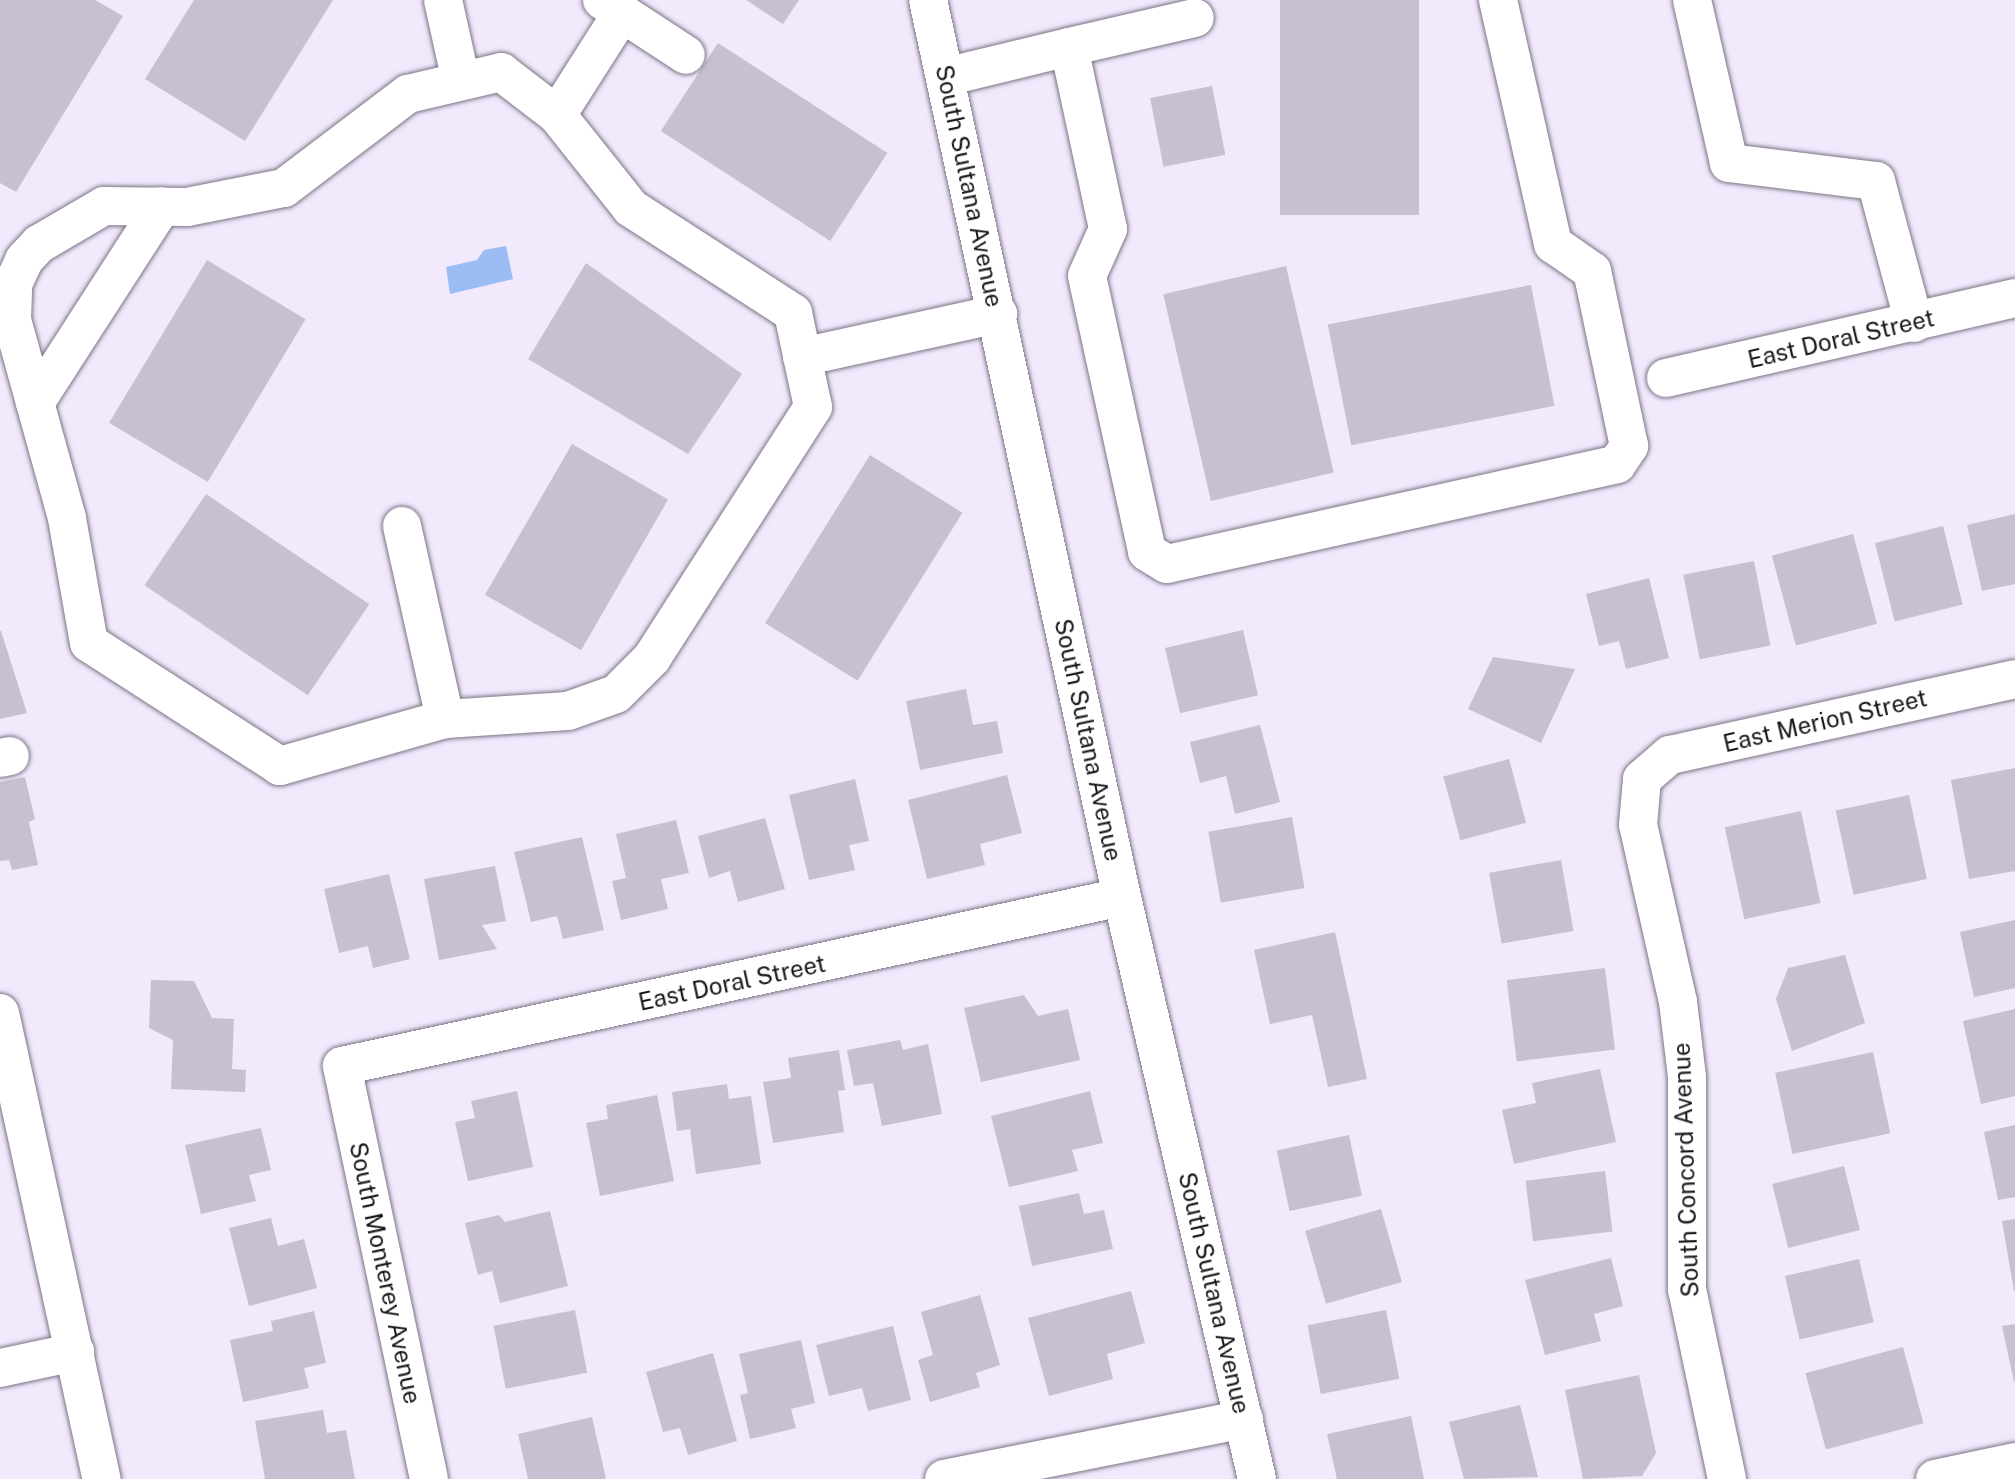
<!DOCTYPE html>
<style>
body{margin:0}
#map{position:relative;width:2015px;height:1479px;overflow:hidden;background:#f2e9fd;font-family:"Public Sans",sans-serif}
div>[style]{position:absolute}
.water>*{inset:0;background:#9cbdf4}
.building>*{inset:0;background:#c8bfd2;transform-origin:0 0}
.roads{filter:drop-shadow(0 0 2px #7c7486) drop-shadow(0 0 2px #7c7486)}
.minor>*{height:38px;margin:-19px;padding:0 19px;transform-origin:19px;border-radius:19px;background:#fff}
span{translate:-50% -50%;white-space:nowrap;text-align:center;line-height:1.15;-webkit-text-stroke:5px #fff;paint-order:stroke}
.street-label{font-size:24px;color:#19161c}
</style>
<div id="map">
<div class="water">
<div style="clip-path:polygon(506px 246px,513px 279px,450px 294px,446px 267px,477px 260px,484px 250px)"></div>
</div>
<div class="building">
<div style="clip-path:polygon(0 0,95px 0,123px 16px,16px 192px,0 183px)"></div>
<div style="clip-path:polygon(194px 0,333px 0,245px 141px,145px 79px)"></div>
<div style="clip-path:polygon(746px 0,799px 0,783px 24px)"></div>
<div style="left:1280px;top:0;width:139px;height:215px"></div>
<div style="left:718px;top:43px;width:202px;height:105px;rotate:33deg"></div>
<div style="left:1212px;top:86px;width:70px;height:63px;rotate:79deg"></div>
<div style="left:207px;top:260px;width:115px;height:190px;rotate:31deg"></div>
<div style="clip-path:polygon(586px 263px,742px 374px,688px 454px,528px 359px)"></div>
<div style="left:1286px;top:266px;width:212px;height:126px;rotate:77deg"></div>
<div style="left:1531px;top:285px;width:123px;height:207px;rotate:79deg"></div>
<div style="left:572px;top:444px;width:111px;height:174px;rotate:30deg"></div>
<div style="left:870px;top:455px;width:109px;height:198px;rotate:32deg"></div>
<div style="left:206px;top:494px;width:197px;height:110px;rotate:34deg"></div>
<div style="clip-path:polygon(2015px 514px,2015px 584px,1982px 591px,1967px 525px)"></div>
<div style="left:1943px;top:526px;width:81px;height:70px;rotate:76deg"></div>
<div style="left:1853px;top:534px;width:93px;height:84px;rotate:75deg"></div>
<div style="left:1754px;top:561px;width:86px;height:72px;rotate:79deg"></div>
<div style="clip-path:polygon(1649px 578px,1669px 658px,1626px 669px,1619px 641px,1599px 646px,1586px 594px)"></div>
<div style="left:1243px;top:630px;width:67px;height:80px;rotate:77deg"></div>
<div style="clip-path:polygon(1px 631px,27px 713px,0 719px,0 631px)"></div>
<div style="clip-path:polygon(1493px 657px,1575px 669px,1541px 743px,1468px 709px)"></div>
<div style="clip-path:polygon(966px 689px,973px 725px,997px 721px,1003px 753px,920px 770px,906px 701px)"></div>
<div style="clip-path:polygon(1260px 725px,1280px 802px,1235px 814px,1226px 776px,1200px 783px,1190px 742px)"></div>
<div style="left:1509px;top:759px;width:66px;height:68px;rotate:75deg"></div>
<div style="clip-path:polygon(2015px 768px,2015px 871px,1969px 879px,1951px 780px)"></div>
<div style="clip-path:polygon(1007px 775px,1022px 833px,980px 844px,985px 865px,927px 879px,908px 800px)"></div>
<div style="clip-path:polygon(25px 777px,35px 819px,29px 822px,38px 865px,12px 870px,9px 860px,0 861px,0 782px)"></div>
<div style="clip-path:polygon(855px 779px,869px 841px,849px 845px,855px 870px,809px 880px,789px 795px)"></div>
<div style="left:1909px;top:795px;width:86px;height:75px;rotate:78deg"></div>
<div style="left:1801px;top:811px;width:94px;height:78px;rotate:78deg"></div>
<div style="left:1292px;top:817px;width:72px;height:85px;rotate:80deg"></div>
<div style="clip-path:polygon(765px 818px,785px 889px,738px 902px,730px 871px,709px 878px,698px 836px)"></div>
<div style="clip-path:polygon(676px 820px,689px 873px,661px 879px,668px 909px,621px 920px,612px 881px,626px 878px,616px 834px)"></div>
<div style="clip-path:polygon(582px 837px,604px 930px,563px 939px,557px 916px,531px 922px,514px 852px)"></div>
<div style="left:1561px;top:860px;width:72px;height:73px;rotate:80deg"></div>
<div style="clip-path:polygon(495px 866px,506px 921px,482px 925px,497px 949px,439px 960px,424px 879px)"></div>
<div style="clip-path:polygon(389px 874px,410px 959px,373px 968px,368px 946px,339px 953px,324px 889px)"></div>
<div style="clip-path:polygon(2015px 920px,2015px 988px,1974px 997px,1960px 932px)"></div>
<div style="clip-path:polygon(1335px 932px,1367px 1079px,1328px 1087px,1312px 1015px,1270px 1024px,1254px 950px)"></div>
<div style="clip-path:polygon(1845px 955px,1865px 1023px,1792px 1051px,1776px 999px,1788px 968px)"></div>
<div style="left:1605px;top:968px;width:82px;height:99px;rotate:83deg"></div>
<div style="clip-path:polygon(151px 980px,194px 981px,212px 1018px,234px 1019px,232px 1069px,246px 1070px,245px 1092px,171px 1089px,173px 1040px,149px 1028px)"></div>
<div style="clip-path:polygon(1024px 995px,1038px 1016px,1068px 1009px,1080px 1060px,981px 1082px,964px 1008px)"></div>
<div style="clip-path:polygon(2015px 1009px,2015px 1096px,1981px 1104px,1963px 1021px)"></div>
<div style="clip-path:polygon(900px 1040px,903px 1050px,928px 1044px,942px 1114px,882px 1126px,873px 1083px,854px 1086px,847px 1050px)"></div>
<div style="clip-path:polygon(839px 1050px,845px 1090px,838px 1091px,844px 1132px,773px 1143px,763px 1082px,791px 1078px,788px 1058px)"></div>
<div style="left:1873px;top:1052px;width:83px;height:100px;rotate:78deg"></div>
<div style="clip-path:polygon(1600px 1069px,1616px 1142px,1514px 1164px,1502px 1110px,1536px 1103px,1532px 1083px)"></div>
<div style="clip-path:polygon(727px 1084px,729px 1099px,751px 1096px,761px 1164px,696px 1174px,690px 1129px,677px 1131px,672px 1092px)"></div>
<div style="clip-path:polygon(517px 1091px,533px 1167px,468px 1181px,455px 1122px,475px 1118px,471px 1101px)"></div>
<div style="clip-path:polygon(1090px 1091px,1103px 1143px,1072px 1150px,1078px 1171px,1009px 1187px,991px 1116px)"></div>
<div style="clip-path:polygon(657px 1095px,674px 1181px,600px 1196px,586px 1123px,608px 1119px,606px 1105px)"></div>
<div style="clip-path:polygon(2015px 1125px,2015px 1197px,1998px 1200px,1984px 1132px)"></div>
<div style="clip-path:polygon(261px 1128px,271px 1170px,249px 1175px,256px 1201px,201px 1214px,185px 1145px)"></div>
<div style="left:1349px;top:1135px;width:62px;height:74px;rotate:78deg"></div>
<div style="left:1844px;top:1166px;width:66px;height:74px;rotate:76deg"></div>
<div style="left:1605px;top:1171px;width:61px;height:80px;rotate:83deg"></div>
<div style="clip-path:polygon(1079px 1193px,1084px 1214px,1104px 1210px,1113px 1249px,1032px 1266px,1019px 1206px)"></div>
<div style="left:1381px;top:1209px;width:76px;height:79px;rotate:74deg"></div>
<div style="clip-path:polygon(550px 1211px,568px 1286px,500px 1303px,492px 1271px,478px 1275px,465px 1223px,499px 1215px,505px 1222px)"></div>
<div style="clip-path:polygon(271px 1218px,278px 1246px,304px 1239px,317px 1288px,249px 1306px,229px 1228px)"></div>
<div style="clip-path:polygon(2015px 1219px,2015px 1291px,2014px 1291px,2002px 1221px)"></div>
<div style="clip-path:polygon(1611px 1258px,1623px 1306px,1594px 1314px,1601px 1341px,1545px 1355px,1525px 1280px)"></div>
<div style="left:1859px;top:1259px;width:65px;height:76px;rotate:77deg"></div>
<div style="clip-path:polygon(1131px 1291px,1145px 1343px,1107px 1354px,1113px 1379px,1049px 1396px,1028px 1318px)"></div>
<div style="clip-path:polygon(980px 1295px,1000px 1365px,976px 1373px,980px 1387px,930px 1402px,918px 1360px,933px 1355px,921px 1312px)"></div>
<div style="left:575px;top:1310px;width:64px;height:83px;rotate:79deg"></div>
<div style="left:1386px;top:1310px;width:70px;height:80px;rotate:79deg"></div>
<div style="clip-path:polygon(314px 1311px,326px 1363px,304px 1368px,309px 1388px,243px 1402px,230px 1340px,273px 1331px,271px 1321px)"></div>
<div style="clip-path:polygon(2015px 1324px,2015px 1382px,2014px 1382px,2002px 1326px)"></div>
<div style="clip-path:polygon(893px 1326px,911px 1400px,868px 1411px,862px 1388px,829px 1396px,816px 1345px)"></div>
<div style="clip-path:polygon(801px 1340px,815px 1403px,791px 1409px,796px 1428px,750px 1439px,740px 1395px,748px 1393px,739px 1354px)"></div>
<div style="left:1903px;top:1347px;width:79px;height:101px;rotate:75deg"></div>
<div style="clip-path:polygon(713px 1353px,737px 1441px,688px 1455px,680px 1428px,663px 1432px,646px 1372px)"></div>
<div style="clip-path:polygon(1639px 1375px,1656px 1453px,1642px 1476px,1583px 1479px,1565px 1390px)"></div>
<div style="clip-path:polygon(1520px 1405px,1538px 1477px,1464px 1479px,1449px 1422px)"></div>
<div style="clip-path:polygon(323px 1410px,327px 1433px,346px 1430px,355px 1479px,265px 1479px,255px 1421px)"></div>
<div style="clip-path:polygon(1411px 1416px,1424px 1479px,1337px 1479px,1327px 1434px)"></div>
<div style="clip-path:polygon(592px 1417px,606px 1479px,528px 1479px,518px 1434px)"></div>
</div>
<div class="roads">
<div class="minor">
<div style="left:443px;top:0;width:83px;rotate:77.5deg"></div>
<div style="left:602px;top:0;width:100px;rotate:33.2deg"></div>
<div style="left:928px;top:0;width:918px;rotate:77.8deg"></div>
<div style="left:1122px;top:897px;width:597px;rotate:76.94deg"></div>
<div style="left:1692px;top:0;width:167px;rotate:77.2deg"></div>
<div style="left:1729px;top:163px;width:148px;rotate:7deg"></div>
<div style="left:1876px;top:181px;width:147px;rotate:75deg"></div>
<div style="left:1069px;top:47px;width:129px;rotate:-13deg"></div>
<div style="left:501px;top:72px;width:71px;rotate:37.5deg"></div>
<div style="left:557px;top:115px;width:119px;rotate:51.5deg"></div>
<div style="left:631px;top:208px;width:193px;rotate:32.9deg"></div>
<div style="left:793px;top:313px;width:96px;rotate:78deg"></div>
<div style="left:813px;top:407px;width:298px;rotate:122.7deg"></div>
<div style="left:652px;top:658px;width:51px;rotate:135deg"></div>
<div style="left:616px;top:694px;width:51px;rotate:160.5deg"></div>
<div style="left:568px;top:711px;width:123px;rotate:176.3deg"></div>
<div style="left:445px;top:719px;width:172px;rotate:164.1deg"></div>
<div style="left:280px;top:766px;width:227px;rotate:-147.2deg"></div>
<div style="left:89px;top:643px;width:127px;rotate:-100deg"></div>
<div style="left:67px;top:518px;width:205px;rotate:-105.5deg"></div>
<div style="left:12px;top:320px;width:36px;rotate:-88deg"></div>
<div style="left:13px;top:284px;width:26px;rotate:-65deg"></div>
<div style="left:24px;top:260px;width:22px;rotate:-47deg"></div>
<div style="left:39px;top:244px;width:75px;rotate:-30.3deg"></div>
<div style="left:104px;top:206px;width:83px;rotate:0.7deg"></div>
<div style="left:187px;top:207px;width:99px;rotate:-11.1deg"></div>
<div style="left:284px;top:188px;width:156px;rotate:-37.2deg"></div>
<div style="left:408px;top:94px;width:96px;rotate:-13.3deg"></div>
<div style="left:945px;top:77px;width:128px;rotate:-13.6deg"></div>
<div style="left:1069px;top:47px;width:186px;rotate:77.9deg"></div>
<div style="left:1108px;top:229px;width:51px;rotate:114.1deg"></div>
<div style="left:1087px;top:276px;width:282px;rotate:77.7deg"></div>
<div style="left:1147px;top:552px;width:23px;rotate:31deg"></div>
<div style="left:1167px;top:564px;width:461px;rotate:-12.5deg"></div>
<div style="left:1617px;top:464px;width:22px;rotate:-56deg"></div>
<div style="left:1629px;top:446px;width:179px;rotate:-101.9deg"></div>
<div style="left:1592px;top:271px;width:47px;rotate:-145.3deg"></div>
<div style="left:1553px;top:244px;width:250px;rotate:-102.7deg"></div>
<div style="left:557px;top:115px;width:121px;rotate:-57.5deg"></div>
<div style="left:802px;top:357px;width:201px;rotate:-12.4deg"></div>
<div style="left:1666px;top:378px;width:358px;rotate:-12.9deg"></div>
<div style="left:35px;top:403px;width:234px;rotate:-57.2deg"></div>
<div style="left:402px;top:526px;width:198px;rotate:77.4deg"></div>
<div style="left:0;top:758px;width:10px;rotate:-11deg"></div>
<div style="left:0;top:1013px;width:477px;rotate:77.7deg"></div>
<div style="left:0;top:1368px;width:77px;rotate:-12deg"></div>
<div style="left:429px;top:1479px;width:422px;rotate:-101.9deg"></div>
<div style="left:342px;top:1066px;width:798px;rotate:-12.23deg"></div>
<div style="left:944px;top:1479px;width:306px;rotate:-11.3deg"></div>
<div style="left:1727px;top:1479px;width:193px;rotate:-101.9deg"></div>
<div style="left:1687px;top:1290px;width:213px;rotate:-90deg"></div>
<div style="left:1687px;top:1077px;width:76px;rotate:-96.8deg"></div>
<div style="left:1678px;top:1002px;width:181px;rotate:-102.7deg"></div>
<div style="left:1638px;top:825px;width:46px;rotate:-85deg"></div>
<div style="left:1642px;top:779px;width:37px;rotate:-41deg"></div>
<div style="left:1670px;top:755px;width:353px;rotate:-12.4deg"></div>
<div style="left:1935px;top:1479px;width:82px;rotate:-12deg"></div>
</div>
</div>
<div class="street-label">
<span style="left:969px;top:186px;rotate:78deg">South Sultana Avenue</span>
<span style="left:1841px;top:339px;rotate:-13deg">East Doral Street</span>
<span style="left:1825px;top:721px;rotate:-13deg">East Merion Street</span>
<span style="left:1088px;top:740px;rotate:78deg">South Sultana Avenue</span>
<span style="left:732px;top:983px;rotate:-12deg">East Doral Street</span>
<span style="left:1686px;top:1170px;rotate:-92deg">South Concord Avenue</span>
<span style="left:385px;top:1273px;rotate:78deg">South Monterey Avenue</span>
<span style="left:1214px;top:1293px;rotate:77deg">South Sultana Avenue</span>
</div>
</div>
